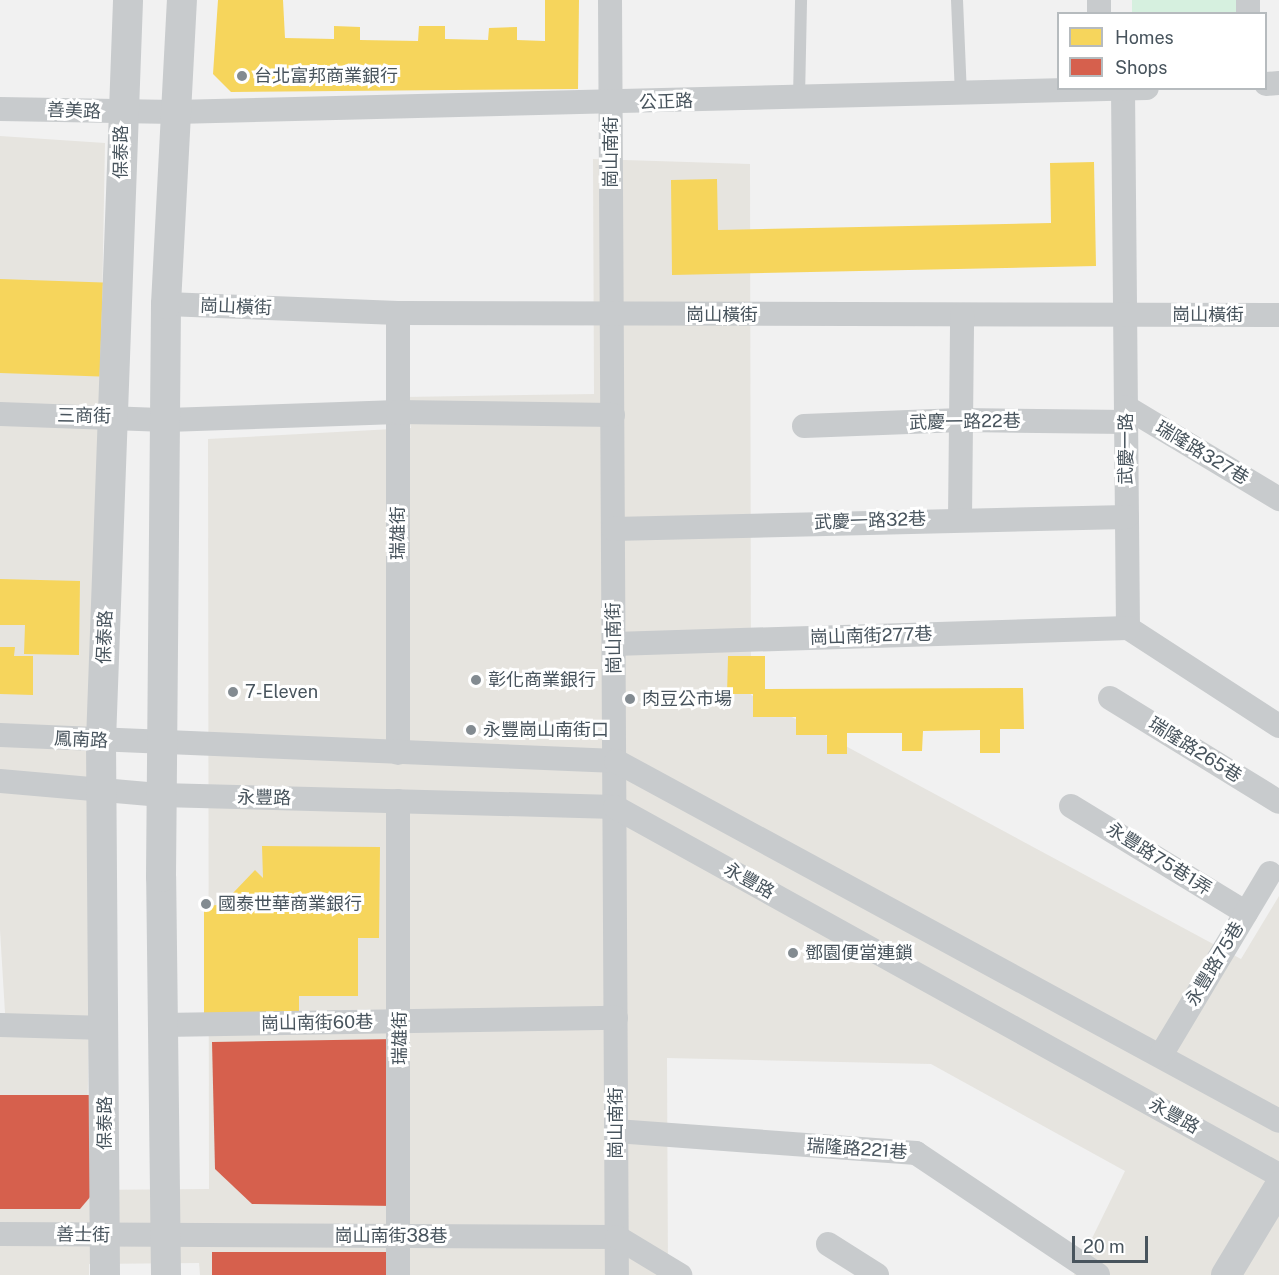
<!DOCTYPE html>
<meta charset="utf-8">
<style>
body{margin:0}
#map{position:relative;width:1279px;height:1275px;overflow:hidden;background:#f1f1f1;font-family:"Public Sans","Noto Sans TC",sans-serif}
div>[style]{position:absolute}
.commercial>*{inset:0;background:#e6e4df}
.green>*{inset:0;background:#d6f0df;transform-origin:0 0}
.homes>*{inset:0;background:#f6d55c;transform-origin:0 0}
.shops>*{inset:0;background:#d6604d;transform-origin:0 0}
.service>*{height:12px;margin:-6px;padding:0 6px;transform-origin:6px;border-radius:6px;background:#c8cbcd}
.minor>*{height:24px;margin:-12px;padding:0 12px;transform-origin:12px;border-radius:12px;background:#c8cbcd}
.tertiary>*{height:30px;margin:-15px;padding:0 15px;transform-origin:15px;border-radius:15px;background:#c8cbcd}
.dots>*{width:16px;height:16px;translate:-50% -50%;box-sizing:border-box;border:3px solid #fff;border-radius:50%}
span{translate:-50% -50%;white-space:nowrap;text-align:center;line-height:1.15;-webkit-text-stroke:6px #fff;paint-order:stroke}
.poi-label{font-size:18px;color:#48545d}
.left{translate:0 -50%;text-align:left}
.street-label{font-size:18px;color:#48545d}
.legend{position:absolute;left:1057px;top:12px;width:210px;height:78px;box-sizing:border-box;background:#fff;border:2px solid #b6bbbe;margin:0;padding:8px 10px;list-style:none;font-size:18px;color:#48545d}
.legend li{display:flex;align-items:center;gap:12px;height:30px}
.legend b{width:30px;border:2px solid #b6bbbe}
.scale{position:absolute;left:1072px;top:1236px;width:76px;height:27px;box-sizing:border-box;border:3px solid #48545d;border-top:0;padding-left:8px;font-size:18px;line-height:21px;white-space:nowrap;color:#48545d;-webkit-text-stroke:4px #fff;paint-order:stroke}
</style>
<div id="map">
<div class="commercial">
<div style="clip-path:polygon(0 136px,105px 143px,86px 1190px,209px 1189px,208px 439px,411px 428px,404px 397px,594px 394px,593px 159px,750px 164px,751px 695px,1241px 959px,1279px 896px,1279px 1275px,1074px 1275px,1125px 1171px,931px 1064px,667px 1058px,668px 1275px,200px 1275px,199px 1263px,89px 1264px,89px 1275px,0 1275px,0 1013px,5px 1013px,0 930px)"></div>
</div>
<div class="green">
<div style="left:1132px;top:0;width:119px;height:13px"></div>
</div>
<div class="homes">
<div style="clip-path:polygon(218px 0,283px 0,285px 38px,334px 39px,334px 26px,360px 27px,360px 40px,418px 41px,419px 26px,445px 26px,445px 39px,488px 40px,489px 28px,517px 27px,517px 40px,545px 41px,545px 0,579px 0,578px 89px,231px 92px,213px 74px)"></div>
<div style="clip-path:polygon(1094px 162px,1096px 266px,672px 275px,671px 180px,717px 179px,718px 230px,1051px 223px,1050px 163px)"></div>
<div style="left:0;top:279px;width:103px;height:94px;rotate:2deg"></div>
<div style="clip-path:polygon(0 579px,80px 581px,79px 655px,24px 654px,25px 625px,0 625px)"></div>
<div style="clip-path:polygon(0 647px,15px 647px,14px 656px,33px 656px,33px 695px,0 694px)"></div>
<div style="clip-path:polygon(728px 656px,765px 656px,765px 689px,1023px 688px,1024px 729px,1000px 729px,1000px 753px,980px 753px,980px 730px,923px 731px,922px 751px,902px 751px,902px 733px,847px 733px,847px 754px,827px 754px,827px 735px,796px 735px,796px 717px,753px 717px,753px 694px,727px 694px)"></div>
<div style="clip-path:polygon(262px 846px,380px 847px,379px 938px,358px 938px,358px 996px,299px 996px,299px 1018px,204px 1020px,204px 907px,241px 901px,233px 893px,255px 870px,263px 878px)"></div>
</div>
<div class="shops">
<div style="clip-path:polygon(397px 1039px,395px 1206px,252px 1204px,215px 1169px,212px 1042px)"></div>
<div style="clip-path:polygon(0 1095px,94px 1095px,96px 1190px,80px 1209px,0 1209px)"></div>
<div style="left:398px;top:1252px;width:23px;height:186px;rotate:90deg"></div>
</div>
<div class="service">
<div style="left:957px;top:0;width:94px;rotate:87.6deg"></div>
<div style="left:799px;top:98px;width:98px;rotate:-88.8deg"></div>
</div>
<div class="minor">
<div style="left:610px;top:0;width:1275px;rotate:89.69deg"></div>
<div style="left:1099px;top:0;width:14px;rotate:90deg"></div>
<div style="left:1248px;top:0;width:14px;rotate:90deg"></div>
<div style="left:1266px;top:84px;width:13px;rotate:-4deg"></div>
<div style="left:1123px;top:89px;width:539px;rotate:89.47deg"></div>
<div style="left:1128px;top:628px;width:180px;rotate:33deg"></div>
<div style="left:0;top:109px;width:175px;rotate:1deg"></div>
<div style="left:175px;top:112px;width:972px;rotate:-1.41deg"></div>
<div style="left:166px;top:304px;width:232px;rotate:2.2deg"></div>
<div style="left:398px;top:313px;width:881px;rotate:0.13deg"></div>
<div style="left:398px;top:313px;width:440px;rotate:90deg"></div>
<div style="left:1126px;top:407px;width:179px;rotate:31deg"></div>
<div style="left:0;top:414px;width:167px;rotate:2.1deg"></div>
<div style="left:167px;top:420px;width:231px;rotate:-2deg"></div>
<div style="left:398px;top:412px;width:215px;rotate:0.8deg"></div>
<div style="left:804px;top:426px;width:157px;rotate:-2.2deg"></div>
<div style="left:961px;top:420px;width:165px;rotate:0.7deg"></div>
<div style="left:960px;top:518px;width:203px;rotate:-89.4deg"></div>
<div style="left:613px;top:529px;width:514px;rotate:-1.34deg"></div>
<div style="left:614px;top:644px;width:514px;rotate:-1.78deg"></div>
<div style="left:1110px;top:698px;width:198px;rotate:31.6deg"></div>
<div style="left:0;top:735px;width:617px;rotate:2.42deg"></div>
<div style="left:616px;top:761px;width:754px;rotate:28.5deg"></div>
<div style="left:0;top:781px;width:162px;rotate:5deg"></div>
<div style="left:161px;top:795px;width:454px;rotate:1.5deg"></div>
<div style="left:615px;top:807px;width:759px;rotate:29deg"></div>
<div style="left:1071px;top:806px;width:205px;rotate:31.4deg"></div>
<div style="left:0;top:1025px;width:106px;rotate:1.6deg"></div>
<div style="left:162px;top:1025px;width:454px;rotate:-0.9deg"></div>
<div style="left:1161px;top:1055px;width:212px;rotate:-59.1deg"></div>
<div style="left:616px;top:1131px;width:301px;rotate:4.2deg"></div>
<div style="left:916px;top:1153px;width:219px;rotate:33.8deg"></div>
<div style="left:0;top:1234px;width:617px;rotate:0.28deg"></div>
<div style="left:617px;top:1237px;width:74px;rotate:31.1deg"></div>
<div style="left:828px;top:1244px;width:58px;rotate:32.3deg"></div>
<div style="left:398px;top:1275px;width:474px;rotate:-90deg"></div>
</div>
<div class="tertiary">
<div style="left:105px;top:1275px;width:534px;rotate:-90.43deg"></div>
<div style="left:101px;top:741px;width:741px;rotate:-87.91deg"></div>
<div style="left:166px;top:1275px;width:398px;rotate:-90.7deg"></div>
<div style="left:161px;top:877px;width:573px;rotate:-89.5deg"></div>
<div style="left:166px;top:304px;width:304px;rotate:-87deg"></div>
<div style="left:1226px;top:1275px;width:103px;rotate:-58.9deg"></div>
</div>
<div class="dots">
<div style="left:242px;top:76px;background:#838b91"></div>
<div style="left:476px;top:680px;background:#838b91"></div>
<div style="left:233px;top:692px;background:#838b91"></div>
<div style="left:630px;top:699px;background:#838b91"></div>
<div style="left:471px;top:730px;background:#838b91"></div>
<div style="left:206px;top:904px;background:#838b91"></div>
<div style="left:793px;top:953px;background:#838b91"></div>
</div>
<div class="poi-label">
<span class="left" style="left:254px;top:76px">台北富邦商業銀行</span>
<span class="left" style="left:488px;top:680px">彰化商業銀行</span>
<span class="left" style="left:245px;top:692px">7-Eleven</span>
<span class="left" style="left:642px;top:699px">肉豆公市場</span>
<span class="left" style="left:483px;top:730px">永豐崗山南街口</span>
<span class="left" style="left:218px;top:904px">國泰世華商業銀行</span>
<span class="left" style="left:805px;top:953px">鄧園便當連鎖</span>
</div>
<div class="street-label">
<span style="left:666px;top:102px;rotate:-2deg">公正路</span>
<span style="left:74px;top:111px;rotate:2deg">善美路</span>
<span style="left:121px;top:152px;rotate:-90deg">保泰路</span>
<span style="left:611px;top:152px;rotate:-90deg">崗山南街</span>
<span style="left:236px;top:307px;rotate:2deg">崗山橫街</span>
<span style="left:722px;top:315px">崗山橫街</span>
<span style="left:1208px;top:315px">崗山橫街</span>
<span style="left:84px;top:416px;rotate:1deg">三商街</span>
<span style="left:965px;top:422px;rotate:-1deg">武慶一路22巷</span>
<span style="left:1126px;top:449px;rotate:-90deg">武慶一路</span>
<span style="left:1202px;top:453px;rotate:31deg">瑞隆路327巷</span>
<span style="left:870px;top:521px;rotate:-2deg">武慶一路32巷</span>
<span style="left:398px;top:533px;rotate:-90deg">瑞雄街</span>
<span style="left:871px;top:636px;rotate:-2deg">崗山南街277巷</span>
<span style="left:105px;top:637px;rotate:-88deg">保泰路</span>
<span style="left:614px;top:638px;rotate:-91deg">崗山南街</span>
<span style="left:81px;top:740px;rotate:3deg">鳳南路</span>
<span style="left:1195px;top:750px;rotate:32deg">瑞隆路265巷</span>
<span style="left:264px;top:798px;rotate:1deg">永豐路</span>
<span style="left:1159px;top:859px;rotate:32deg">永豐路75巷1弄</span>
<span style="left:749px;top:881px;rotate:29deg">永豐路</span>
<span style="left:1215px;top:964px;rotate:-59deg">永豐路75巷</span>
<span style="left:317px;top:1023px;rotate:-1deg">崗山南街60巷</span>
<span style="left:400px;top:1038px;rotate:-90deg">瑞雄街</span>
<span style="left:1174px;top:1116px;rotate:29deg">永豐路</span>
<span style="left:105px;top:1123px;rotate:-90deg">保泰路</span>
<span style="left:616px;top:1123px;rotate:-90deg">崗山南街</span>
<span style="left:857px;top:1149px;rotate:4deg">瑞隆路221巷</span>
<span style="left:83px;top:1235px;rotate:1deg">善士街</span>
<span style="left:391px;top:1236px">崗山南街38巷</span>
</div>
<ul class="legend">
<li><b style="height:16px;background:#f6d55c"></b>Homes</li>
<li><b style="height:16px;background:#d6604d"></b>Shops</li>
</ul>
<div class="scale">20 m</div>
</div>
